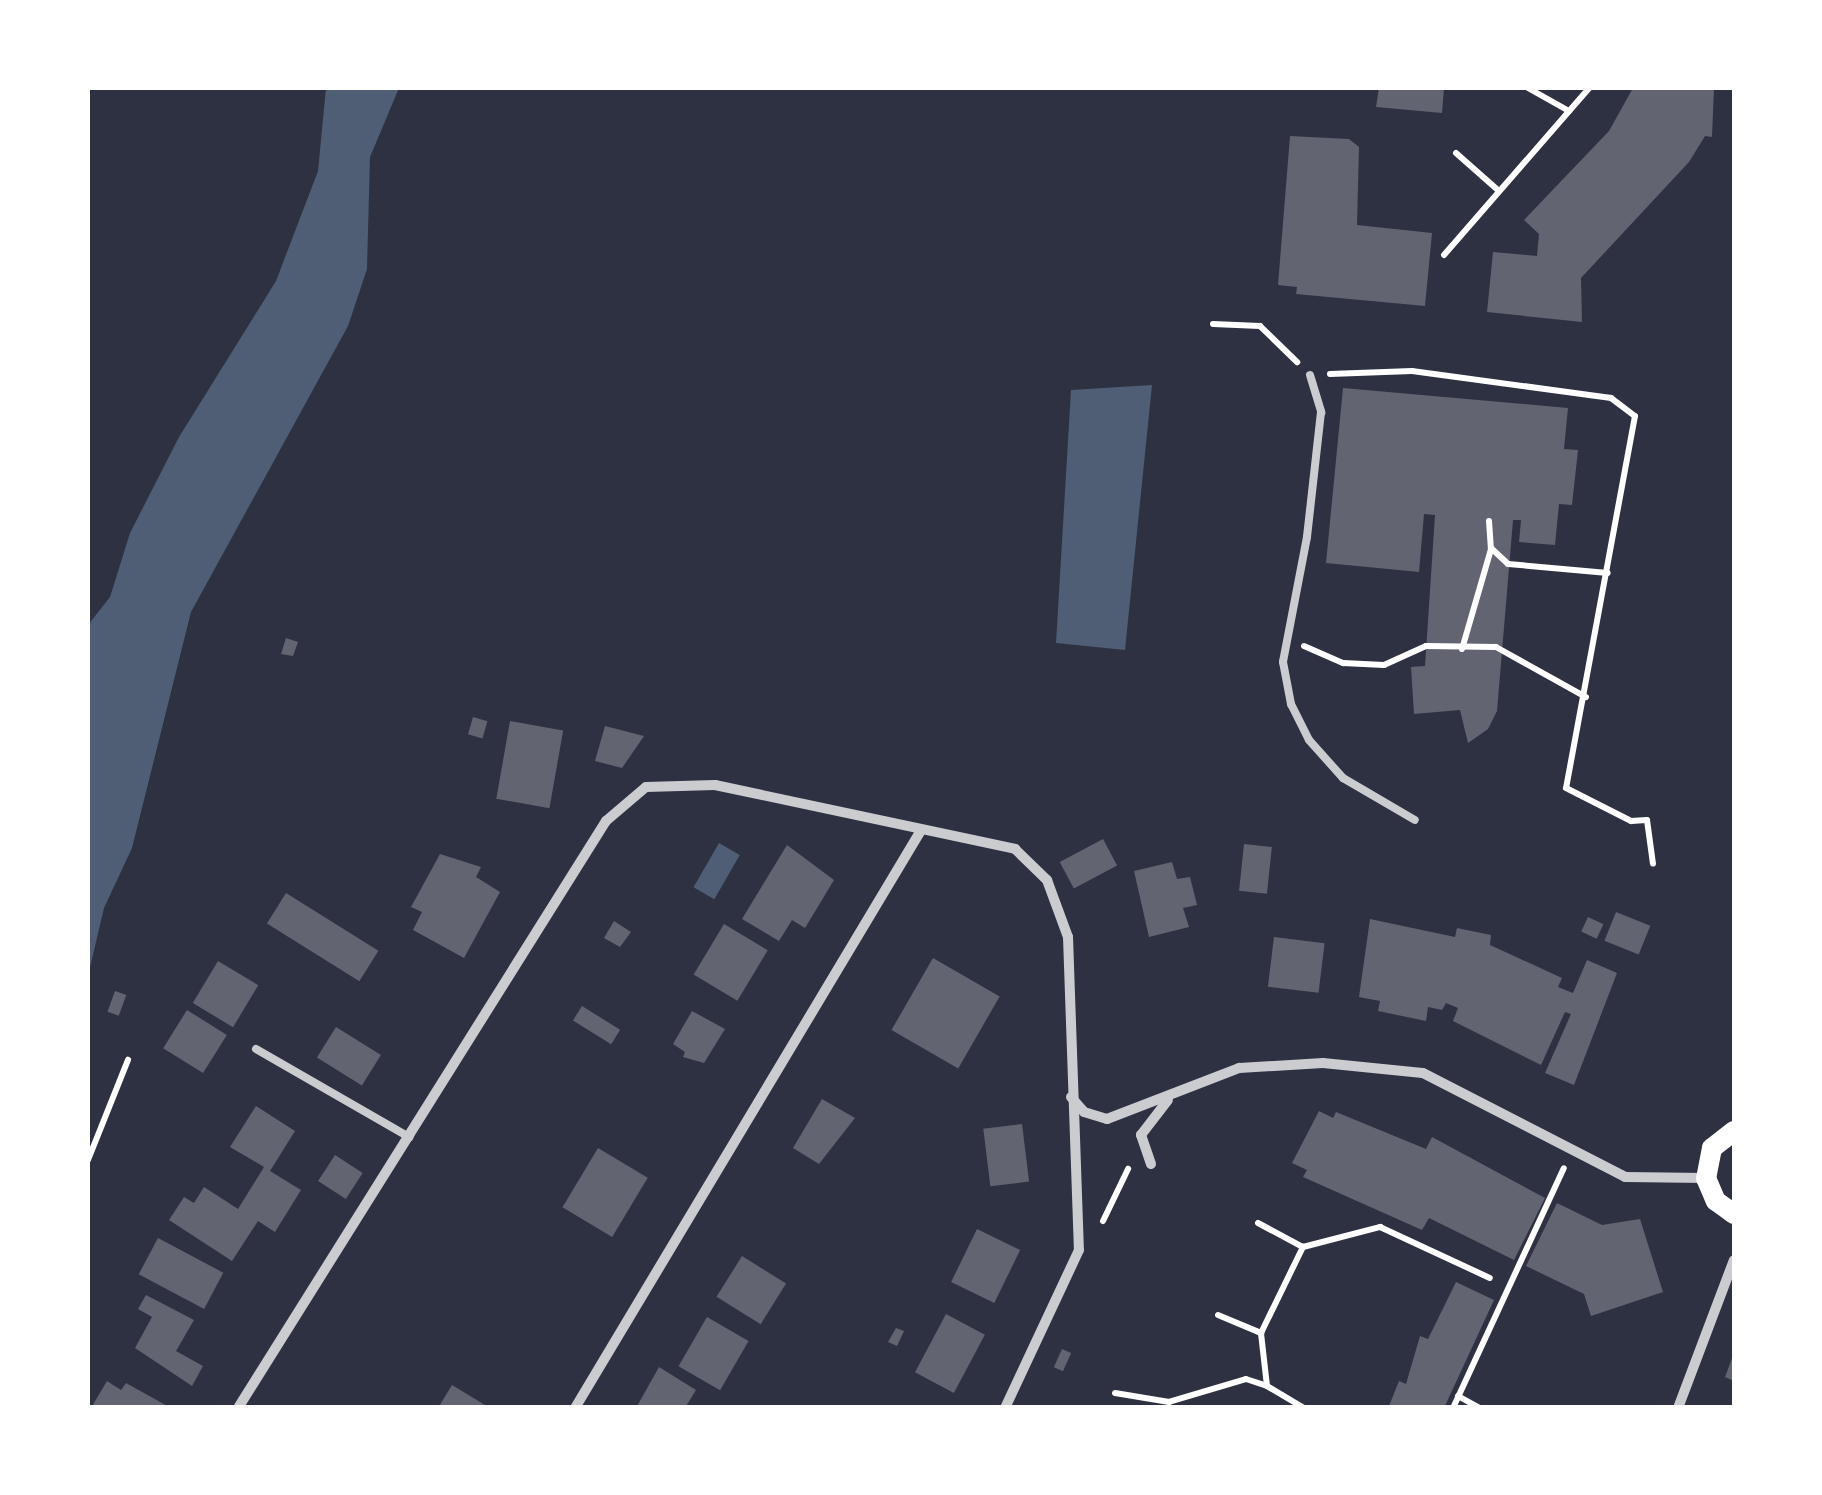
<!DOCTYPE html>
<style>
body{margin:0}
#map{position:relative;width:1822px;height:1495px;overflow:hidden;background:#2d3142;font-family:"Archivo Narrow",sans-serif}
div>[style]{position:absolute}
.water>*{inset:0;background:#4f5d75;transform-origin:0 0}
.building>*{inset:0;background:#626471;transform-origin:0 0}
.path>*{height:6px;margin:-3px;padding:0 3px;transform-origin:3px;border-radius:3px;background:#fff}
.service>*{height:8px;margin:-4px;padding:0 4px;transform-origin:4px;border-radius:4px;background:#caccd0}
.minor>*{height:10px;margin:-5px;padding:0 5px;transform-origin:5px;border-radius:5px;background:#caccd0}
.secondary>*{height:20px;margin:-10px;padding:0 10px;transform-origin:10px;border-radius:10px;background:#fff}
span{translate:-50% -50%;white-space:nowrap;text-align:center;line-height:1.15;-webkit-text-stroke:8px #fff;paint-order:stroke}
.frame{position:absolute;inset:0;border:90px solid #fff;pointer-events:none}
</style>
<div id="map">
<div class="water">
<div style="clip-path:polygon(326px 88px,399px 88px,370px 157px,367px 269px,348px 326px,191px 612px,132px 848px,104px 908px,88px 976px,88px 625px,110px 597px,130px 533px,179px 437px,276px 281px,318px 171px)"></div>
<div style="clip-path:polygon(1152px 385px,1125px 650px,1056px 643px,1071px 390px)"></div>
<div style="left:719px;top:843px;width:24px;height:51px;rotate:30deg"></div>
</div>
<div class="building">
<div style="clip-path:polygon(1444px 88px,1442px 113px,1376px 107px,1379px 88px)"></div>
<div style="clip-path:polygon(1633px 88px,1714px 88px,1712px 137px,1705px 136px,1689px 162px,1581px 278px,1582px 322px,1487px 312px,1493px 252px,1537px 256px,1539px 234px,1524px 220px,1609px 131px)"></div>
<div style="clip-path:polygon(1290px 136px,1349px 139px,1359px 147px,1357px 225px,1432px 233px,1425px 306px,1296px 294px,1297px 287px,1278px 285px)"></div>
<div style="clip-path:polygon(1343px 388px,1568px 408px,1564px 449px,1578px 450px,1572px 505px,1559px 504px,1555px 545px,1519px 542px,1521px 520px,1513px 520px,1497px 711px,1488px 729px,1468px 743px,1460px 710px,1414px 714px,1411px 667px,1425px 666px,1435px 515px,1424px 514px,1419px 572px,1326px 563px)"></div>
<div style="clip-path:polygon(286px 638px,298px 642px,293px 656px,281px 654px)"></div>
<div style="left:473px;top:717px;width:15px;height:18px;rotate:16deg"></div>
<div style="left:510px;top:721px;width:54px;height:79px;rotate:10deg"></div>
<div style="clip-path:polygon(605px 726px,644px 736px,622px 768px,595px 761px)"></div>
<div style="left:1103px;top:839px;width:30px;height:49px;rotate:62deg"></div>
<div style="left:1244px;top:844px;width:28px;height:47px;rotate:6deg"></div>
<div style="clip-path:polygon(787px 845px,834px 880px,805px 928px,792px 920px,779px 941px,742px 919px)"></div>
<div style="clip-path:polygon(440px 854px,481px 867px,476px 877px,500px 892px,464px 958px,413px 930px,422px 912px,411px 907px)"></div>
<div style="clip-path:polygon(1172px 862px,1177px 879px,1190px 877px,1197px 905px,1183px 908px,1189px 927px,1149px 937px,1134px 871px)"></div>
<div style="left:286px;top:893px;width:109px;height:36px;rotate:32deg"></div>
<div style="left:1616px;top:912px;width:37px;height:31px;rotate:22deg"></div>
<div style="left:1588px;top:917px;width:17px;height:16px;rotate:25deg"></div>
<div style="clip-path:polygon(1370px 919px,1455px 937px,1457px 928px,1491px 935px,1490px 945px,1562px 978px,1558px 987px,1573px 993px,1587px 960px,1617px 973px,1574px 1085px,1545px 1073px,1571px 1014px,1565px 1012px,1541px 1065px,1453px 1021px,1458px 1008px,1446px 1003px,1442px 1010px,1428px 1007px,1426px 1021px,1378px 1011px,1380px 1001px,1359px 997px)"></div>
<div style="clip-path:polygon(614px 921px,631px 932px,620px 947px,604px 938px)"></div>
<div style="left:724px;top:924px;width:51px;height:59px;rotate:31deg"></div>
<div style="left:1274px;top:937px;width:51px;height:50px;rotate:7deg"></div>
<div style="left:933px;top:958px;width:77px;height:83px;rotate:30deg"></div>
<div style="left:218px;top:961px;width:47px;height:49px;rotate:31deg"></div>
<div style="left:115px;top:991px;width:12px;height:22px;rotate:20deg"></div>
<div style="left:582px;top:1006px;width:45px;height:17px;rotate:32deg"></div>
<div style="left:187px;top:1010px;width:47px;height:45px;rotate:32deg"></div>
<div style="clip-path:polygon(692px 1011px,725px 1029px,704px 1063px,683px 1057px,685px 1052px,673px 1044px)"></div>
<div style="left:336px;top:1027px;width:53px;height:36px;rotate:32deg"></div>
<div style="clip-path:polygon(822px 1099px,855px 1118px,819px 1164px,793px 1148px)"></div>
<div style="clip-path:polygon(256px 1106px,295px 1131px,270px 1171px,301px 1190px,275px 1232px,258px 1221px,232px 1261px,169px 1220px,184px 1197px,194px 1203px,204px 1187px,238px 1209px,264px 1167px,230px 1147px)"></div>
<div style="clip-path:polygon(1319px 1111px,1333px 1118px,1336px 1112px,1426px 1149px,1432px 1137px,1545px 1198px,1514px 1260px,1429px 1218px,1422px 1230px,1303px 1177px,1307px 1170px,1292px 1163px)"></div>
<div style="left:1022px;top:1124px;width:58px;height:39px;rotate:83deg"></div>
<div style="left:598px;top:1148px;width:58px;height:69px;rotate:31deg"></div>
<div style="left:335px;top:1155px;width:33px;height:31px;rotate:33deg"></div>
<div style="clip-path:polygon(1557px 1203px,1602px 1225px,1640px 1219px,1663px 1292px,1591px 1316px,1584px 1294px,1526px 1266px)"></div>
<div style="left:977px;top:1229px;width:48px;height:59px;rotate:26deg"></div>
<div style="left:158px;top:1238px;width:74px;height:41px;rotate:28deg"></div>
<div style="left:742px;top:1256px;width:52px;height:48px;rotate:32deg"></div>
<div style="clip-path:polygon(1456px 1282px,1494px 1300px,1444px 1408px,1389px 1406px,1399px 1381px,1406px 1384px,1420px 1336px,1428px 1339px)"></div>
<div style="clip-path:polygon(146px 1295px,194px 1320px,176px 1351px,203px 1366px,192px 1386px,135px 1348px,152px 1317px,138px 1309px)"></div>
<div style="left:946px;top:1314px;width:44px;height:66px;rotate:28deg"></div>
<div style="left:707px;top:1317px;width:48px;height:57px;rotate:30deg"></div>
<div style="clip-path:polygon(896px 1328px,904px 1331px,897px 1346px,888px 1342px)"></div>
<div style="left:1062px;top:1349px;width:10px;height:20px;rotate:24deg"></div>
<div style="clip-path:polygon(1734px 1353px,1734px 1381px,1725px 1377px)"></div>
<div style="clip-path:polygon(659px 1367px,696px 1390px,685px 1408px,636px 1408px)"></div>
<div style="clip-path:polygon(107px 1381px,121px 1390px,126px 1383px,171px 1408px,91px 1408px)"></div>
<div style="clip-path:polygon(452px 1385px,490px 1408px,438px 1408px)"></div>
</div>
<div class="path">
<div style="left:1528px;top:88px;width:47px;rotate:29.3deg"></div>
<div style="left:1456px;top:153px;width:57px;rotate:41.5deg"></div>
<div style="left:1444px;top:255px;width:221px;rotate:-49deg"></div>
<div style="left:1213px;top:324px;width:47px;rotate:2.4deg"></div>
<div style="left:1260px;top:326px;width:52px;rotate:44.2deg"></div>
<div style="left:1330px;top:374px;width:82px;rotate:-2.1deg"></div>
<div style="left:1412px;top:371px;width:201px;rotate:7.7deg"></div>
<div style="left:1611px;top:398px;width:30px;rotate:37deg"></div>
<div style="left:1635px;top:416px;width:378px;rotate:100.5deg"></div>
<div style="left:1566px;top:788px;width:73px;rotate:26.9deg"></div>
<div style="left:1631px;top:821px;width:16px;rotate:-4deg"></div>
<div style="left:1647px;top:820px;width:44px;rotate:82.2deg"></div>
<div style="left:1489px;top:521px;width:27px;rotate:86deg"></div>
<div style="left:1491px;top:548px;width:23px;rotate:43deg"></div>
<div style="left:1508px;top:564px;width:100px;rotate:5.1deg"></div>
<div style="left:1304px;top:646px;width:43px;rotate:23.6deg"></div>
<div style="left:1343px;top:663px;width:41px;rotate:2.8deg"></div>
<div style="left:1384px;top:665px;width:46px;rotate:-24.3deg"></div>
<div style="left:1426px;top:646px;width:70px;rotate:0.8deg"></div>
<div style="left:1496px;top:647px;width:103px;rotate:29.1deg"></div>
<div style="left:1462px;top:649px;width:104px;rotate:-73.8deg"></div>
<div style="left:88px;top:1160px;width:108px;rotate:-68.2deg"></div>
<div style="left:1103px;top:1221px;width:58px;rotate:-64.3deg"></div>
<div style="left:1258px;top:1223px;width:51px;rotate:28.1deg"></div>
<div style="left:1218px;top:1315px;width:47px;rotate:22.7deg"></div>
<div style="left:1115px;top:1393px;width:55px;rotate:9.5deg"></div>
<div style="left:1169px;top:1402px;width:80px;rotate:-16.6deg"></div>
<div style="left:1246px;top:1379px;width:22px;rotate:18deg"></div>
<div style="left:1458px;top:1396px;width:25px;rotate:29deg"></div>
<div style="left:1304px;top:1408px;width:43px;rotate:-149.3deg"></div>
<div style="left:1267px;top:1386px;width:53px;rotate:-96.5deg"></div>
<div style="left:1261px;top:1333px;width:96px;rotate:-64deg"></div>
<div style="left:1303px;top:1247px;width:80px;rotate:-14.6deg"></div>
<div style="left:1380px;top:1227px;width:121px;rotate:24.9deg"></div>
<div style="left:1453px;top:1408px;width:264px;rotate:-65.2deg"></div>
</div>
<div class="service">
<div style="left:1310px;top:375px;width:39px;rotate:73deg"></div>
<div style="left:1321px;top:412px;width:126px;rotate:96.4deg"></div>
<div style="left:1307px;top:537px;width:127px;rotate:100.9deg"></div>
<div style="left:1283px;top:662px;width:43px;rotate:79.2deg"></div>
<div style="left:1291px;top:704px;width:40px;rotate:63.4deg"></div>
<div style="left:1309px;top:740px;width:51px;rotate:48.2deg"></div>
<div style="left:1343px;top:778px;width:83px;rotate:30.3deg"></div>
<div style="left:256px;top:1049px;width:177px;rotate:29.9deg"></div>
</div>
<div class="minor">
<div style="left:1071px;top:1097px;width:20px;rotate:49deg"></div>
<div style="left:1084px;top:1112px;width:24px;rotate:17deg"></div>
<div style="left:1107px;top:1119px;width:142px;rotate:-21.1deg"></div>
<div style="left:1239px;top:1068px;width:84px;rotate:-3.4deg"></div>
<div style="left:1323px;top:1063px;width:100px;rotate:5.7deg"></div>
<div style="left:1423px;top:1073px;width:227px;rotate:27.2deg"></div>
<div style="left:1625px;top:1177px;width:81px;rotate:0.7deg"></div>
<div style="left:1151px;top:1164px;width:31px;rotate:-109deg"></div>
<div style="left:1141px;top:1135px;width:44px;rotate:-52.4deg"></div>
<div style="left:238px;top:1408px;width:693px;rotate:-57.92deg"></div>
<div style="left:606px;top:821px;width:52px;rotate:-40.4deg"></div>
<div style="left:646px;top:787px;width:69px;rotate:-1.7deg"></div>
<div style="left:715px;top:785px;width:307px;rotate:12deg"></div>
<div style="left:1015px;top:849px;width:45px;rotate:44.1deg"></div>
<div style="left:1047px;top:880px;width:61px;rotate:69.8deg"></div>
<div style="left:1068px;top:937px;width:313px;rotate:88deg"></div>
<div style="left:1079px;top:1250px;width:174px;rotate:115.1deg"></div>
<div style="left:575px;top:1408px;width:671px;rotate:-59.08deg"></div>
<div style="left:1678px;top:1408px;width:158px;rotate:-69.3deg"></div>
</div>
<div class="secondary">
<div style="left:1734px;top:1131px;width:28px;rotate:142deg"></div>
<div style="left:1712px;top:1148px;width:31px;rotate:101deg"></div>
<div style="left:1706px;top:1178px;width:25px;rotate:67deg"></div>
<div style="left:1716px;top:1201px;width:22px;rotate:36deg"></div>
</div>
<div class="frame"></div>
</div>
